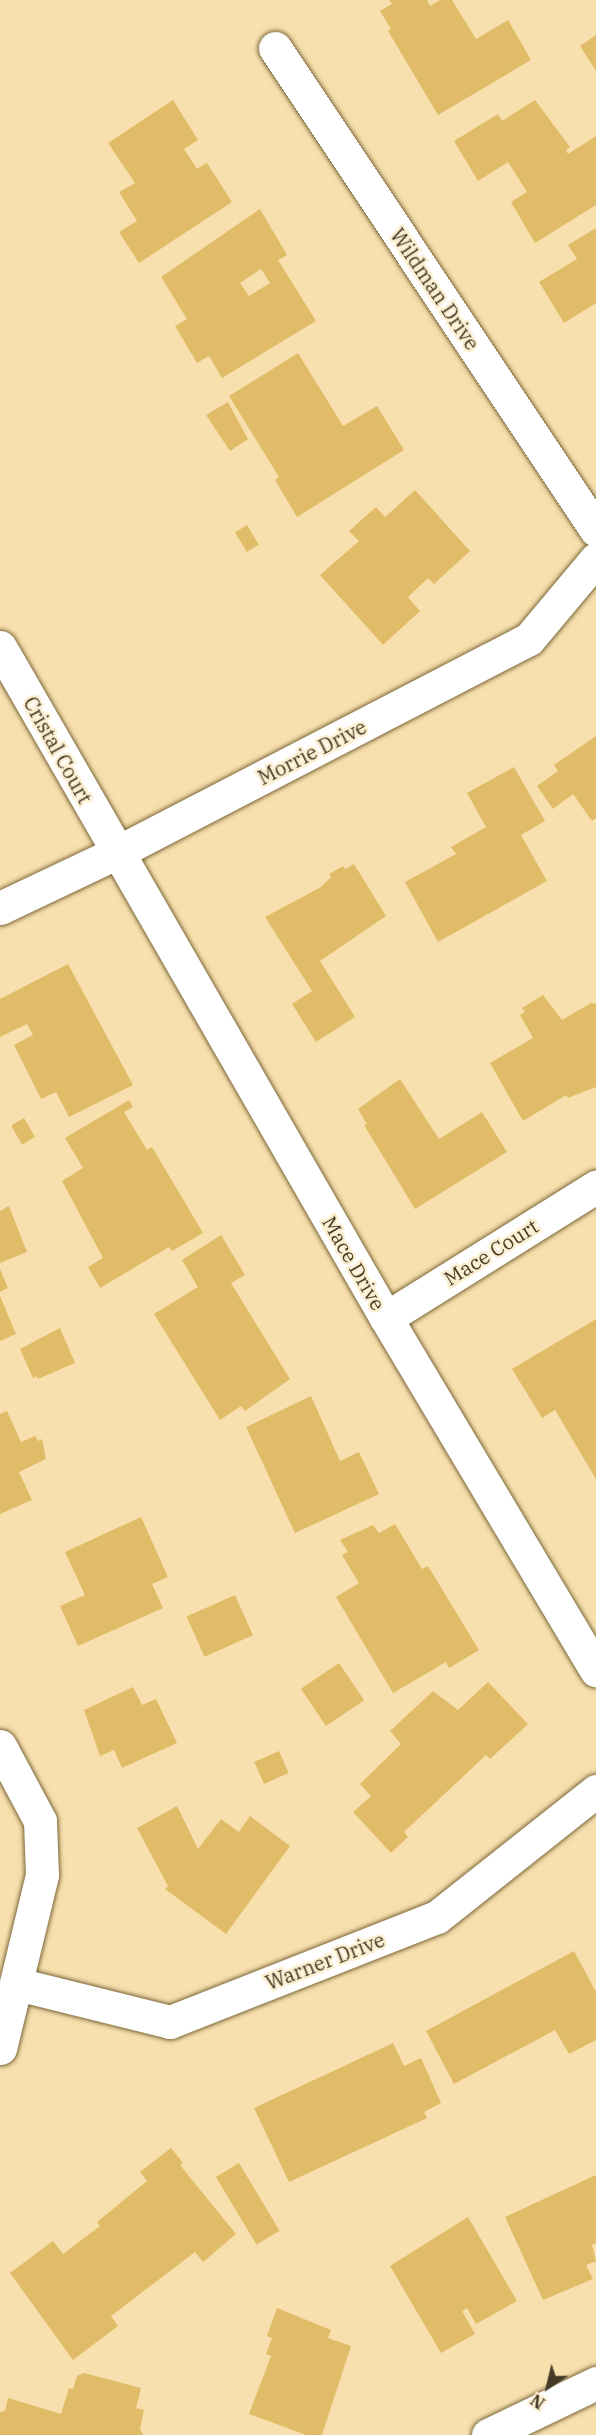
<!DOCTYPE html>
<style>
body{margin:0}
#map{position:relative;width:596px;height:2435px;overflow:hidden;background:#f7e0ae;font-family:"IBM Plex Serif",serif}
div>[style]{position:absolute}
.building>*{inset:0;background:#e1bc68;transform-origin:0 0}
.roads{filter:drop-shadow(0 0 2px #7c6739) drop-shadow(0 0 2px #7c6739)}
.minor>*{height:33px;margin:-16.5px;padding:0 16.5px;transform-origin:16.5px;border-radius:16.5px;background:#fff}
span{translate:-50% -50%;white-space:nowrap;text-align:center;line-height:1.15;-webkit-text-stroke:5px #fcefd1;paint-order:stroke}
.street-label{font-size:20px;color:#453b27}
.north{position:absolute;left:518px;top:2357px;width:60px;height:60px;-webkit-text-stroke:4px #fcefd1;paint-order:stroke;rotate:215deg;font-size:16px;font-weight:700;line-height:24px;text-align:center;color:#453b27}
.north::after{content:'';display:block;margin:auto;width:21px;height:27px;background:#453b27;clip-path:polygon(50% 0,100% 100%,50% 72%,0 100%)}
</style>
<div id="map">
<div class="building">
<div style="clip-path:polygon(389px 0,427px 0,430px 6px,440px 0,452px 0,476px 39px,508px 20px,531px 60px,438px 115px,388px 31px,391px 29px,380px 11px,392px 4px)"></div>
<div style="clip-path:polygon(596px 35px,596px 71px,580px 46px)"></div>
<div style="clip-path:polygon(173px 100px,198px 140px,184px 149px,197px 169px,207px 163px,232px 202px,139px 263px,119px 232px,137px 221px,119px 192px,135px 183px,108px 143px)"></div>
<div style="clip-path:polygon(535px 100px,570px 147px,566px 150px,568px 154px,596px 136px,596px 205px,535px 243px,511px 202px,527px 192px,508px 162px,478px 181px,454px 141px,498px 114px,502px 121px)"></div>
<div style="clip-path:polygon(evenodd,260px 209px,287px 255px,278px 260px,316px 321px,222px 378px,209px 356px,197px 363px,175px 326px,187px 319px,161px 277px,260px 209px,261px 269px,270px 283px,249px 296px,240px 283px,261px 269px)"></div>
<div style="clip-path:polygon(596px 228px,596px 303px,564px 323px,539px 282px,577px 259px,568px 245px)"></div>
<div style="clip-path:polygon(298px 353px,343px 426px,377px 406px,404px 450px,297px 517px,275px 480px,279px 477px,229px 396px)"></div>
<div style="clip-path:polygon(228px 402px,248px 439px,230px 451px,206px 415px)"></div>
<div style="clip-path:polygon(415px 490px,470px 551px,434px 584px,428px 578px,408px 597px,420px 611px,383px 645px,320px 575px,359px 541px,349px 531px,376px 507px,385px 517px)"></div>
<div style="left:247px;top:525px;width:23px;height:14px;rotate:59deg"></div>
<div style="clip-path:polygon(596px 736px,596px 818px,592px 821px,573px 794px,553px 809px,537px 786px,558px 771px,554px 765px)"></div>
<div style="clip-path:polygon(514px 767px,545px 821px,521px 835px,547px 881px,438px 942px,405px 882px,456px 854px,451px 847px,486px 827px,467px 793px)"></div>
<div style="clip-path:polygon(354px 864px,386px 916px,320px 961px,355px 1017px,316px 1042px,292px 1004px,312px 991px,265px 917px,321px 887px,331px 877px,329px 874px,343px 866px,345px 869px)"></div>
<div style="clip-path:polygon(68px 964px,133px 1085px,69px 1117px,56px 1092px,41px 1099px,14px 1045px,33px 1035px,27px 1024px,0 1037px,0 999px)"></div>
<div style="clip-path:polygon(543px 995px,562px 1020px,591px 1003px,596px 1004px,596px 1087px,568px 1098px,566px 1095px,523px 1121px,490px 1063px,533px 1038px,520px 1015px,525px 1012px,522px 1008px)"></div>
<div style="clip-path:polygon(400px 1079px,439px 1139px,482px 1112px,507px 1152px,415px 1209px,364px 1125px,367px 1124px,358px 1109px)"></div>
<div style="clip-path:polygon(129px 1100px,133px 1107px,124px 1112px,147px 1150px,152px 1147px,203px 1233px,172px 1251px,169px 1247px,100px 1288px,88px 1267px,103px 1258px,62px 1181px,83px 1168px,65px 1138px)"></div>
<div style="left:24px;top:1118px;width:22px;height:15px;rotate:60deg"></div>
<div style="clip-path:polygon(9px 1206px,27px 1252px,0 1263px,0 1211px)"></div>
<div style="clip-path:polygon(221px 1235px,245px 1275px,231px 1283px,290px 1379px,245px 1411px,241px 1406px,220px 1420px,154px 1314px,198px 1287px,182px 1260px)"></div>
<div style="clip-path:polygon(0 1269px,8px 1288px,0 1292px)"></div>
<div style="clip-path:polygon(0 1296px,16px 1334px,0 1341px)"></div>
<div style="clip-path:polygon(596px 1319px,596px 1479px,555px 1410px,542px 1418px,512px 1369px)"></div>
<div style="clip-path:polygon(60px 1328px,75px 1363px,38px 1379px,37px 1376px,33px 1378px,20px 1349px)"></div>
<div style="clip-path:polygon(311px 1396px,340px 1461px,359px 1452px,379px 1494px,295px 1533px,246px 1427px)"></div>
<div style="clip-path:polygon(7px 1411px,21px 1442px,35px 1436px,38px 1441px,42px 1439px,46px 1459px,19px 1472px,32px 1500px,0 1514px,0 1414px)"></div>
<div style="clip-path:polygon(141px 1517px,168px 1577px,152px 1584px,163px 1608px,78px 1646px,60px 1606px,85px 1595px,65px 1552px)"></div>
<div style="clip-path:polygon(395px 1524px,422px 1569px,428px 1566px,479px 1650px,449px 1668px,446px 1662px,393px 1693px,336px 1597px,359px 1583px,342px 1555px,348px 1552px,340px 1540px,373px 1525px,379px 1533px)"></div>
<div style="left:235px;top:1595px;width:44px;height:53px;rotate:66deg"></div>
<div style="left:339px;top:1663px;width:45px;height:46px;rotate:56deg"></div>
<div style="clip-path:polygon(488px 1682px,528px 1724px,490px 1759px,486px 1755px,404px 1832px,408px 1837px,391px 1853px,353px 1812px,371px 1796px,360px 1784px,401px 1744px,390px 1731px,433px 1691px,458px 1710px)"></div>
<div style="clip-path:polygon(133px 1687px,142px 1705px,156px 1699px,177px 1743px,122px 1768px,114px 1750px,100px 1756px,84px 1710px)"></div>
<div style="left:279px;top:1751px;width:24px;height:27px;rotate:66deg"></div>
<div style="clip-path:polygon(177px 1806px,198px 1849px,221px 1819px,239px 1832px,250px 1816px,290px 1846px,226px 1934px,165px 1889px,168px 1886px,137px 1828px)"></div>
<div style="clip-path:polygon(574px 1951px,596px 1992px,596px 2040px,569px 2054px,555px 2030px,454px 2084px,426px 2031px)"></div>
<div style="clip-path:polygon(393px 2043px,404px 2066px,421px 2058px,441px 2103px,424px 2112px,427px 2118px,289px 2182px,254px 2108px)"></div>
<div style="clip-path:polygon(171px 2148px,183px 2163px,180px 2165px,236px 2234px,203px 2262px,195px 2252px,111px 2316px,118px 2326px,73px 2360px,10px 2273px,53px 2241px,63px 2254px,100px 2226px,97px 2222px,147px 2181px,140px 2172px)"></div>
<div style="left:239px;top:2163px;width:79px;height:27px;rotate:59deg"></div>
<div style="clip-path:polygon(596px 2175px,596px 2243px,592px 2245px,596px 2261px,586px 2265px,593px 2279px,543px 2300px,505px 2217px)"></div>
<div style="clip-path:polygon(468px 2217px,517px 2301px,476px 2324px,467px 2308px,462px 2311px,475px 2334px,441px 2353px,390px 2266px)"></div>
<div style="clip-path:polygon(277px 2308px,331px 2330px,328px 2338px,351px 2346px,322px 2435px,306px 2435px,249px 2414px,271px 2356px,266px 2354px,272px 2338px,267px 2336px)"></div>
<div style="clip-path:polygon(84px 2373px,141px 2388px,136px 2408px,144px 2410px,140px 2429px,143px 2435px,0 2435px,0 2412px,5px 2411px,8px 2398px,61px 2414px,69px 2388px,73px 2389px,77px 2376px)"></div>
</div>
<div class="roads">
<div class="minor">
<div style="left:275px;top:48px;width:579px;rotate:56.34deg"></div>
<div style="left:0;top:647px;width:774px;rotate:60.09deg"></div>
<div style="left:386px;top:1318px;width:410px;rotate:59.2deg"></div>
<div style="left:0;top:908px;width:128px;rotate:-25.4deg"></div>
<div style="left:116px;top:853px;width:465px;rotate:-27.4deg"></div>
<div style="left:529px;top:639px;width:104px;rotate:-50.1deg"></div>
<div style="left:386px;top:1318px;width:248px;rotate:-32deg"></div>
<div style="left:0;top:1746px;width:85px;rotate:61.9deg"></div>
<div style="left:40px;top:1821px;width:54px;rotate:87.9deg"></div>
<div style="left:42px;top:1875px;width:178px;rotate:103.6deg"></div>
<div style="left:17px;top:1984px;width:158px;rotate:13.9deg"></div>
<div style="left:170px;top:2022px;width:287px;rotate:-21.5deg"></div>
<div style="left:437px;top:1917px;width:203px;rotate:-38.4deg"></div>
<div style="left:488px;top:2435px;width:120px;rotate:-25.7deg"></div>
</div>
</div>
<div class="street-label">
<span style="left:435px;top:289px;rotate:56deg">Wildman Drive</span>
<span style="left:58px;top:750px;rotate:61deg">Cristal Court</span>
<span style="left:312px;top:752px;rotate:-27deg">Morrie Drive</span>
<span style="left:491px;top:1252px;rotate:-32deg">Mace Court</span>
<span style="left:354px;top:1263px;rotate:60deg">Mace Drive</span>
<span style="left:325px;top:1961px;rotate:-21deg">Warner Drive</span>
</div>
<div class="north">N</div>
</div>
